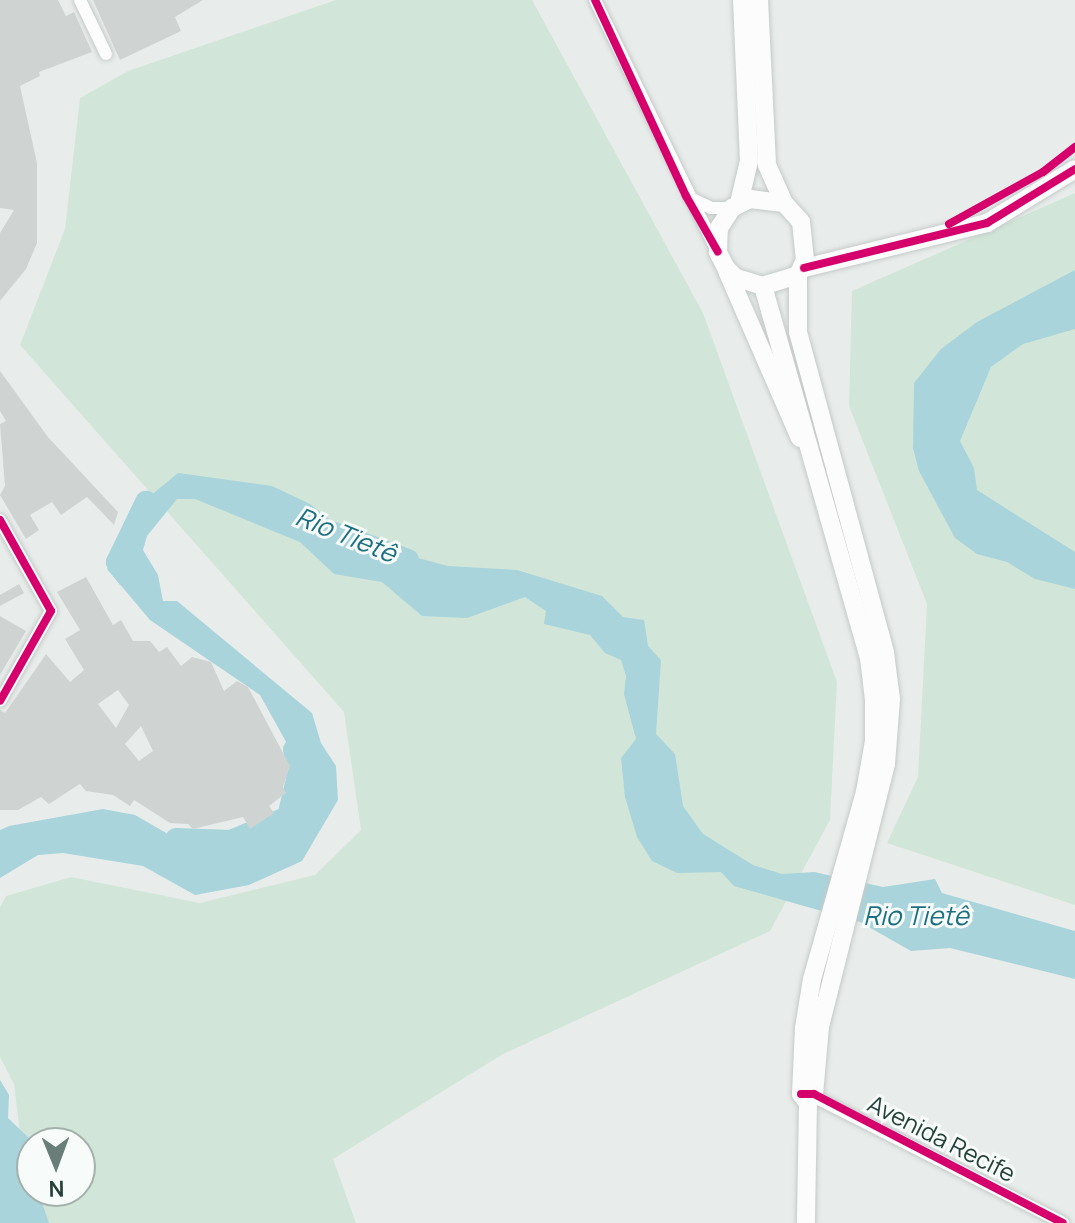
<!DOCTYPE html>
<meta charset="utf-8">
<style>
body{margin:0}
#map{position:relative;width:1075px;height:1223px;overflow:hidden;background:#e8edeb;font-family:Manrope,sans-serif}
div>[style]{position:absolute}
.green>*{inset:0;background:#d1e6d8}
.water>*{inset:0;background:#a9d4db}
.river>*{height:22px;margin:-11px;padding:0 11px;transform-origin:11px;border-radius:11px;background:#a9d4db}
.building>*{inset:0;background:#cfd4d2}
.roads{filter:drop-shadow(0 0 2px #c5cac8) drop-shadow(0 0 2px #c5cac8)}
.street>*{height:12px;margin:-6px;padding:0 6px;transform-origin:6px;border-radius:6px;background:#fcfcfc}
.secondary>*{height:18px;margin:-9px;padding:0 9px;transform-origin:9px;border-radius:9px;background:#fcfcfc}
.cycleway>*{height:8px;margin:-4px;padding:0 4px;transform-origin:4px;border-radius:4px;background:#d6006c}
span{translate:-50% -50%;white-space:nowrap;text-align:center;line-height:1.15;-webkit-text-stroke:6px #f7fbf9;paint-order:stroke}
.street-label{font-size:24px;color:#24423a}
.water-label{font-size:26px;color:#1c6f80;font-style:italic}
.north{position:absolute;left:16px;top:1127px;width:80px;height:80px;box-sizing:border-box;background:#f7fbf9;border:2px solid #a3b1ad;border-radius:50%;rotate:179deg;font-size:22px;font-weight:700;line-height:32px;text-align:center;color:#24423a}
.north::after{content:'';display:block;margin:auto;width:28px;height:36px;background:#697e78;clip-path:polygon(50% 0,100% 100%,50% 72%,0 100%)}
</style>
<div id="map">
<div class="green">
<div style="clip-path:polygon(evenodd,336px 0,532px 0,703px 313px,837px 682px,830px 820px,770px 931px,503px 1054px,333px 1159px,356px 1223px,31px 1223px,14px 1084px,0 1057px,0 907px,6px 896px,71px 877px,200px 903px,315px 875px,361px 830px,344px 712px,20px 345px,65px 229px,80px 98px,128px 71px,336px 0,32px 1143px,80px 1143px,80px 1191px,32px 1191px,32px 1143px)"></div>
<div style="clip-path:polygon(1075px 193px,1075px 905px,887px 843px,918px 777px,927px 604px,849px 406px,852px 291px)"></div>
</div>
<div class="water">
<div style="clip-path:polygon(1075px 270px,1075px 329px,1023px 344px,991px 367px,960px 441px,974px 468px,977px 490px,1075px 552px,1075px 589px,1035px 579px,1007px 562px,977px 554px,955px 538px,919px 471px,913px 448px,914px 383px,941px 349px,977px 322px)"></div>
<div style="clip-path:polygon(178px 473px,272px 486px,310px 504px,371px 552px,388px 550px,448px 566px,517px 570px,602px 596px,623px 617px,644px 620px,648px 646px,661px 660px,656px 734px,675px 754px,683px 806px,703px 834px,753px 865px,782px 874px,814px 872px,883px 887px,935px 879px,942px 893px,1075px 931px,1075px 979px,950px 948px,911px 951px,860px 922px,734px 886px,721px 872px,677px 873px,652px 861px,637px 837px,625px 797px,621px 758px,636px 739px,624px 694px,626px 676px,621px 660px,605px 653px,590px 635px,544px 624px,546px 611px,525px 597px,467px 618px,422px 616px,382px 582px,334px 574px,300px 542px,195px 499px,177px 499px,147px 536px,143px 550px,158px 575px,163px 601px,177px 601px,312px 713px,321px 743px,336px 766px,338px 800px,302px 861px,249px 885px,195px 895px,143px 866px,63px 853px,38px 855px,0 878px,0 830px,9px 826px,103px 809px,135px 815px,168px 834px,228px 842px,265px 836px,285px 823px,296px 804px,290px 749px,260px 695px,150px 620px,107px 569px,132px 528px,132px 511px)"></div>
<div style="clip-path:polygon(0 1080px,9px 1095px,8px 1118px,31px 1140px,32px 1191px,38px 1191px,49px 1223px,11px 1223px,0 1186px)"></div>
</div>
<div class="river">
<div style="left:335px;top:533px;width:78px;rotate:20.3deg"></div>
<div style="left:127px;top:576px;width:17px;rotate:-126deg"></div>
<div style="left:117px;top:562px;width:67px;rotate:-64.2deg"></div>
<div style="left:176px;top:839px;width:55px;rotate:2.1deg"></div>
<div style="left:231px;top:841px;width:62px;rotate:-22.8deg"></div>
<div style="left:288px;top:817px;width:47px;rotate:-76.6deg"></div>
<div style="left:299px;top:771px;width:22px;rotate:-103deg"></div>
<div style="left:0;top:1159px;width:65px;rotate:80.2deg"></div>
</div>
<div class="building">
<div style="clip-path:polygon(0 0,58px 0,66px 16px,74px 12px,92px 52px,39px 72px,40px 76px,20px 86px,37px 163px,37px 243px,26px 269px,0 301px,0 233px,14px 210px,0 208px)"></div>
<div style="clip-path:polygon(93px 0,203px 0,175px 17px,181px 31px,120px 60px)"></div>
<div style="clip-path:polygon(0 371px,48px 437px,118px 512px,114px 525px,87px 497px,61px 515px,52px 502px,30px 515px,39px 530px,26px 539px,0 495px,5px 486px,0 424px,6px 421px,0 411px)"></div>
<div style="clip-path:polygon(evenodd,86px 577px,113px 625px,121px 620px,133px 641px,150px 641px,159px 652px,167px 647px,181px 666px,192px 657px,211px 662px,224px 691px,237px 681px,248px 687px,290px 766px,283px 787px,286px 793px,269px 806px,274px 813px,250px 829px,243px 817px,193px 829px,188px 824px,170px 823px,134px 800px,130px 806px,113px 795px,86px 791px,80px 784px,49px 804px,41px 797px,18px 810px,0 810px,0 710px,5px 713px,46px 654px,70px 682px,84px 670px,65px 639px,80px 630px,57px 592px,86px 577px,118px 690px,129px 705px,116px 728px,98px 704px,118px 690px,86px 577px,141px 726px,153px 751px,139px 761px,125px 744px,141px 726px)"></div>
<div style="clip-path:polygon(19px 584px,24px 593px,0 606px,0 595px)"></div>
<div style="clip-path:polygon(0 616px,26px 631px,0 675px)"></div>
</div>
<div class="roads">
<div class="street">
<div style="left:80px;top:0;width:60px;rotate:64.3deg"></div>
<div style="left:595px;top:0;width:277px;rotate:64.1deg"></div>
<div style="left:690px;top:198px;width:23px;rotate:25deg"></div>
<div style="left:711px;top:208px;width:21px"></div>
<div style="left:0;top:520px;width:104px;rotate:60.7deg"></div>
<div style="left:51px;top:611px;width:103px;rotate:119.5deg"></div>
<div style="left:809px;top:1094px;width:285px;rotate:26.9deg"></div>
</div>
<div class="secondary">
<div style="left:759px;top:0;width:165px;rotate:87.2deg"></div>
<div style="left:767px;top:165px;width:42px;rotate:65.9deg"></div>
<div style="left:750px;top:199px;width:34px;rotate:7deg"></div>
<div style="left:784px;top:203px;width:25px;rotate:48deg"></div>
<div style="left:801px;top:222px;width:38px;rotate:84deg"></div>
<div style="left:805px;top:260px;width:17px;rotate:115deg"></div>
<div style="left:798px;top:275px;width:37px;rotate:163deg"></div>
<div style="left:763px;top:286px;width:28px;rotate:-163deg"></div>
<div style="left:736px;top:278px;width:14px;rotate:-135deg"></div>
<div style="left:726px;top:268px;width:18px;rotate:-117deg"></div>
<div style="left:718px;top:252px;width:24px;rotate:-88deg"></div>
<div style="left:719px;top:228px;width:24px;rotate:-57deg"></div>
<div style="left:732px;top:208px;width:20px;rotate:-27deg"></div>
<div style="left:739px;top:203px;width:43px;rotate:-76.6deg"></div>
<div style="left:749px;top:161px;width:161px;rotate:-92.5deg"></div>
<div style="left:804px;top:268px;width:188px;rotate:-13.8deg"></div>
<div style="left:987px;top:223px;width:103px;rotate:-31.5deg"></div>
<div style="left:727px;top:271px;width:182px;rotate:66.4deg"></div>
<div style="left:798px;top:275px;width:57px;rotate:90deg"></div>
<div style="left:798px;top:332px;width:333px;rotate:74.8deg"></div>
<div style="left:885px;top:653px;width:46px;rotate:82.6deg"></div>
<div style="left:891px;top:699px;width:65px;rotate:94.4deg"></div>
<div style="left:886px;top:764px;width:270px;rotate:104.1deg"></div>
<div style="left:820px;top:1026px;width:68px;rotate:95deg"></div>
<div style="left:814px;top:1094px;width:11px;rotate:124deg"></div>
<div style="left:808px;top:1103px;width:120px;rotate:91deg"></div>
<div style="left:763px;top:286px;width:387px;rotate:74.1deg"></div>
<div style="left:869px;top:658px;width:42px;rotate:83.2deg"></div>
<div style="left:874px;top:700px;width:41px;rotate:90deg"></div>
<div style="left:874px;top:741px;width:52px;rotate:100deg"></div>
<div style="left:865px;top:792px;width:194px;rotate:105.8deg"></div>
<div style="left:812px;top:979px;width:50px;rotate:99.3deg"></div>
<div style="left:804px;top:1028px;width:66px;rotate:92.6deg"></div>
<div style="left:801px;top:1094px;width:11px;rotate:52deg"></div>
</div>
</div>
<div class="cycleway">
<div style="left:595px;top:0;width:216px;rotate:65.1deg"></div>
<div style="left:686px;top:196px;width:64px;rotate:60.3deg"></div>
<div style="left:949px;top:224px;width:107px;rotate:-29deg"></div>
<div style="left:1043px;top:172px;width:41px;rotate:-38deg"></div>
<div style="left:804px;top:268px;width:188px;rotate:-13.8deg"></div>
<div style="left:987px;top:223px;width:103px;rotate:-31.5deg"></div>
<div style="left:0;top:520px;width:104px;rotate:60.7deg"></div>
<div style="left:51px;top:611px;width:103px;rotate:119.5deg"></div>
<div style="left:801px;top:1094px;width:13px"></div>
<div style="left:814px;top:1094px;width:280px;rotate:27.4deg"></div>
</div>
<div class="street-label">
<span style="left:942px;top:1138px;rotate:27deg">Avenida Recife</span>
</div>
<div class="water-label">
<span style="left:346px;top:535px;rotate:22deg">Rio Tietê</span>
<span style="left:916px;top:916px">Rio Tietê</span>
</div>
<div class="north">N</div>
</div>
